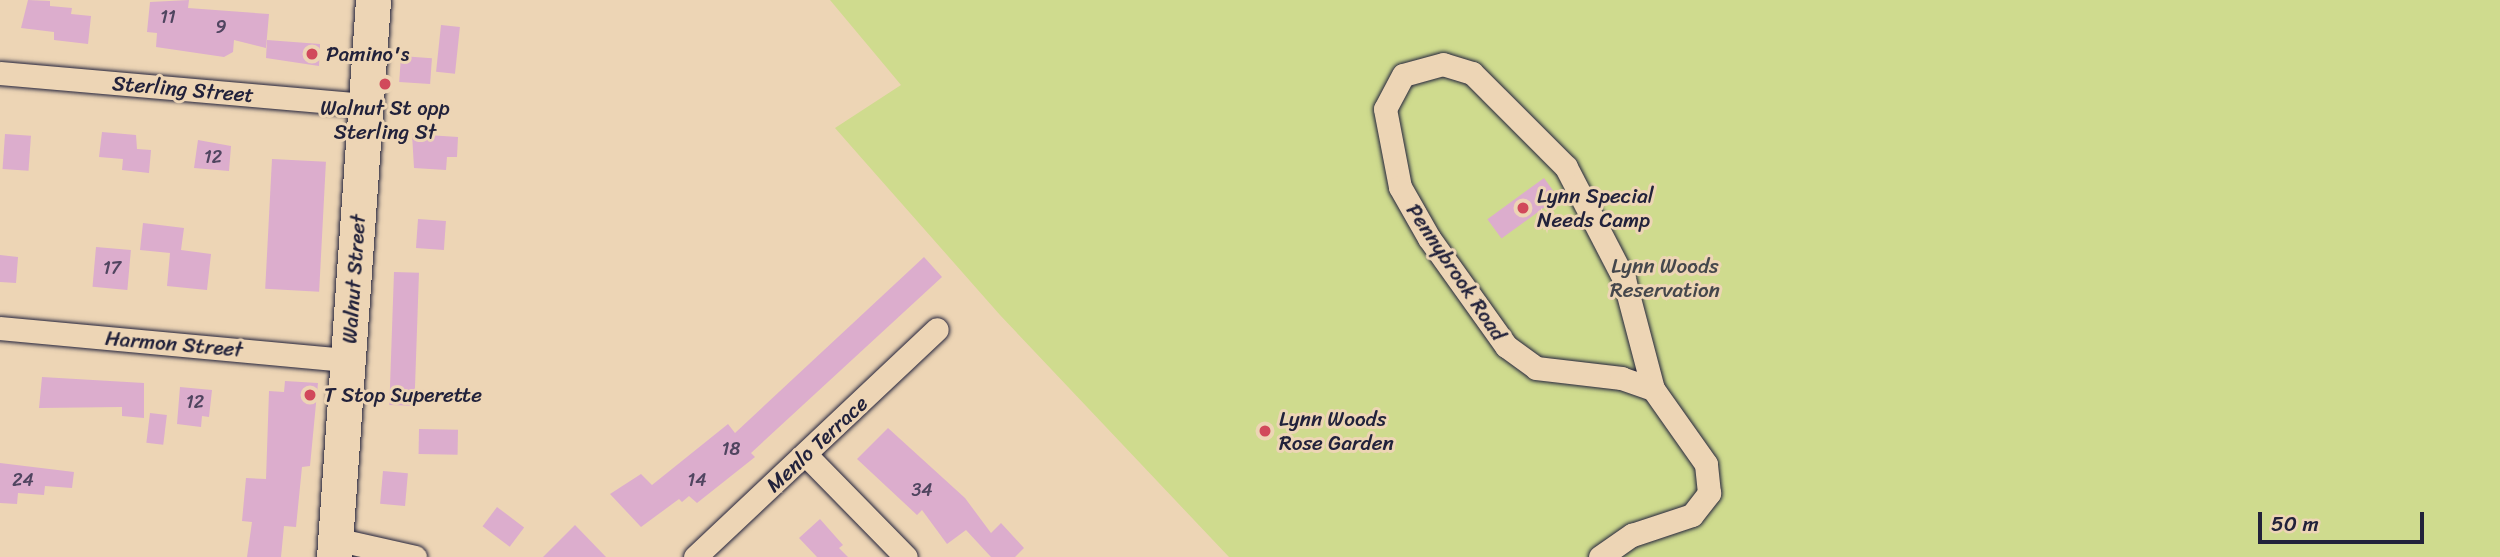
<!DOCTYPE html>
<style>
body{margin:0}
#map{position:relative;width:2500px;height:557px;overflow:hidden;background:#edd5b5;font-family:Sriracha,sans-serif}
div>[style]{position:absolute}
.green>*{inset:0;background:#cfdb8e}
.building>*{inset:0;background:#dcadcd;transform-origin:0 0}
.roads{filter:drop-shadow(0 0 2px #22223b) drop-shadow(0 0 2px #22223b)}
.minor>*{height:23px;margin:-11.5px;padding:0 11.5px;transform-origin:11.5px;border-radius:11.5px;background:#edd5b5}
.primary>*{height:35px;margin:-17.5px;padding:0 17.5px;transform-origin:17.5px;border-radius:17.5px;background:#edd5b5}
.dots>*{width:19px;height:19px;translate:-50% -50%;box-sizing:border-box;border:4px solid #edd5b5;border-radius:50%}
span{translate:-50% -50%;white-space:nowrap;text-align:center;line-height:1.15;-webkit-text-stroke:6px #edd5b5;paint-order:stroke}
.number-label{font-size:18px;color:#504560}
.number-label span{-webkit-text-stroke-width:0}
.poi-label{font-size:21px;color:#22223b}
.left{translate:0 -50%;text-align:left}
.street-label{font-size:21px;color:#22223b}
.park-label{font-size:21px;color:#45474c}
.scale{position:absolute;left:2258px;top:512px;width:166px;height:32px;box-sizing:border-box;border:4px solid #22223b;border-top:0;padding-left:9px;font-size:21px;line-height:24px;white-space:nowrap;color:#22223b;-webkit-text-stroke:5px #edd5b5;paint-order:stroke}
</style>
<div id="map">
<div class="green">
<div style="clip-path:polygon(830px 0,2500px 0,2500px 557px,1229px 557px,1000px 315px,835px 128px,901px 85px)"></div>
</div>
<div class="building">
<div style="clip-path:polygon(28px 0,50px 1px,50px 6px,72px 8px,71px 14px,91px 16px,88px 44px,54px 40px,54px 32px,21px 28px)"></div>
<div style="clip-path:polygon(189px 0,188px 8px,269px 14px,266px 48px,234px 40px,233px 52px,224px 57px,156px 47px,157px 33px,147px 32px,150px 2px)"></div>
<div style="left:441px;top:25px;width:19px;height:47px;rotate:6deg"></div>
<div style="clip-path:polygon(267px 40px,320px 44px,319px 66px,266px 58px)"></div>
<div style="left:401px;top:56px;width:31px;height:26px;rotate:4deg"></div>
<div style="clip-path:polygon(102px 132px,136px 135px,137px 149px,151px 150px,149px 173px,122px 170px,123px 159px,99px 157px)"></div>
<div style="left:5px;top:134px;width:26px;height:35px;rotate:4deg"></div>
<div style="clip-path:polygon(412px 134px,458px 137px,457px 157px,447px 157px,446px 170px,414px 168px)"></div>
<div style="clip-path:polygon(198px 140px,231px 146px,229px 171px,194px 168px)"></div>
<div style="left:272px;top:159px;width:54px;height:130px;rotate:3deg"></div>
<div style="left:1544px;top:178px;width:24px;height:70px;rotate:54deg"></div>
<div style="left:418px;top:219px;width:28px;height:29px;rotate:4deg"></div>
<div style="clip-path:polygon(143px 223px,184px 228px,181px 250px,211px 254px,207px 290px,167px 286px,170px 253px,140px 250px)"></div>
<div style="left:96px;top:247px;width:35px;height:40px;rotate:5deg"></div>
<div style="clip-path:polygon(0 255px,18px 257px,16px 283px,0 282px)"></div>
<div style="clip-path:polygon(924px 257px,942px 277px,751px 453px,755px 457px,697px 503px,689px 496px,682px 502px,679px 499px,641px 527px,610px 494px,641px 474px,652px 485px,728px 424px,735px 433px)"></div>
<div style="left:394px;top:272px;width:25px;height:133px;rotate:2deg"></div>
<div style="clip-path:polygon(42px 377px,144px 383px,144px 418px,122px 416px,122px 407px,39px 408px)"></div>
<div style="clip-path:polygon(285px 381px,318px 383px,310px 466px,302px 467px,296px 527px,284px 526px,281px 557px,247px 557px,252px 522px,242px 521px,246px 478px,266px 479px,269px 391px,284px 392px)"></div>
<div style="clip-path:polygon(180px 387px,212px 390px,209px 417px,202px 416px,201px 427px,177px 424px)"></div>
<div style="left:150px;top:413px;width:17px;height:30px;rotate:7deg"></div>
<div style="clip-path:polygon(888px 428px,965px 498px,991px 533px,1001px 523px,1024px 548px,1015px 557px,991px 557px,966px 530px,947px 544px,922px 510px,917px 515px,857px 459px)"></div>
<div style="left:419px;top:429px;width:39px;height:25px;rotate:1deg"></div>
<div style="clip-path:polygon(0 463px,74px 472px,72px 488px,45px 486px,44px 495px,18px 493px,17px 504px,0 503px)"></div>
<div style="left:383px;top:471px;width:25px;height:33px;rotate:5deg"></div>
<div style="left:497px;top:507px;width:34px;height:24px;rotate:37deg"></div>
<div style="clip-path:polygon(820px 519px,843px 545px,839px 548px,848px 557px,817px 557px,799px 538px)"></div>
<div style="clip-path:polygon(575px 525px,606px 557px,543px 557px)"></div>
</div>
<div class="roads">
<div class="minor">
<div style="left:0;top:73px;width:366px;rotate:5deg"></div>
<div style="left:0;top:328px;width:349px;rotate:5.3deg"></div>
<div style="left:807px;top:456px;width:141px;rotate:45.6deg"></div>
<div style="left:335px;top:539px;width:82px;rotate:12.7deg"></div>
<div style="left:695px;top:557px;width:332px;rotate:-43.3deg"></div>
<div style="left:1600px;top:557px;width:39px;rotate:-35deg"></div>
<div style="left:1632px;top:535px;width:63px;rotate:-18.4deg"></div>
<div style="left:1692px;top:515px;width:28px;rotate:-52deg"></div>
<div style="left:1709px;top:493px;width:29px;rotate:-96deg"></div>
<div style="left:1706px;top:464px;width:92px;rotate:-125.2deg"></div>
<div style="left:1653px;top:389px;width:114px;rotate:-104.8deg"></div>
<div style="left:1624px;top:279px;width:126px;rotate:-117.4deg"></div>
<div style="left:1566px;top:167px;width:133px;rotate:-135deg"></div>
<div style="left:1472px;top:73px;width:30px;rotate:-163deg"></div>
<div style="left:1443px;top:64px;width:41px;rotate:164.6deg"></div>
<div style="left:1403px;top:75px;width:38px;rotate:118deg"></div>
<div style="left:1385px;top:109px;width:79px;rotate:79.1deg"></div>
<div style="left:1400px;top:187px;width:59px;rotate:60.4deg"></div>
<div style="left:1429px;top:238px;width:133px;rotate:54.5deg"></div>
<div style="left:1506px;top:346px;width:37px;rotate:36deg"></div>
<div style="left:1536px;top:368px;width:86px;rotate:6.7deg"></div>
<div style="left:1621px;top:378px;width:34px;rotate:19deg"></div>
</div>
<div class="primary">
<div style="left:334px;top:557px;width:558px;rotate:-85.99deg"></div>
</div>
</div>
<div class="dots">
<div style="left:312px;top:54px;background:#d1495b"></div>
<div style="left:385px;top:84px;background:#d1495b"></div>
<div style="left:1523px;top:208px;background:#d1495b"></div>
<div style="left:310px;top:395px;background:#d1495b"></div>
<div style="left:1265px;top:431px;background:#d1495b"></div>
</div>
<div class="number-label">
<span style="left:168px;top:17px">11</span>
<span style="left:221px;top:27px">9</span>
<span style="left:213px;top:157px">12</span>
<span style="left:112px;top:268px">17</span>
<span style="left:195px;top:402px">12</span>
<span style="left:731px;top:449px">18</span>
<span style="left:23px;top:480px">24</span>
<span style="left:697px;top:480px">14</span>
<span style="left:922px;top:490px">34</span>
</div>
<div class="poi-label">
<span class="left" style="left:326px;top:54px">Pamino's</span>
<span style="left:385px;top:120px">Walnut St opp<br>Sterling St</span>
<span class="left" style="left:1537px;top:208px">Lynn Special<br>Needs Camp</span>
<span class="left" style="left:324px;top:395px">T Stop Superette</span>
<span class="left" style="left:1279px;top:431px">Lynn Woods<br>Rose Garden</span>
</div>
<div class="street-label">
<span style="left:183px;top:89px;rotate:5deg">Sterling Street</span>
<span style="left:1456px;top:272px;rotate:56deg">Pennybrook Road</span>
<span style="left:354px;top:279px;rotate:-86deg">Walnut Street</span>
<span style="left:174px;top:344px;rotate:5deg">Harmon Street</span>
<span style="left:817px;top:444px;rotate:-43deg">Menlo Terrace</span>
</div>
<div class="park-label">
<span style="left:1665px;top:278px">Lynn Woods<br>Reservation</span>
</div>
<div class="scale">50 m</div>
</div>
